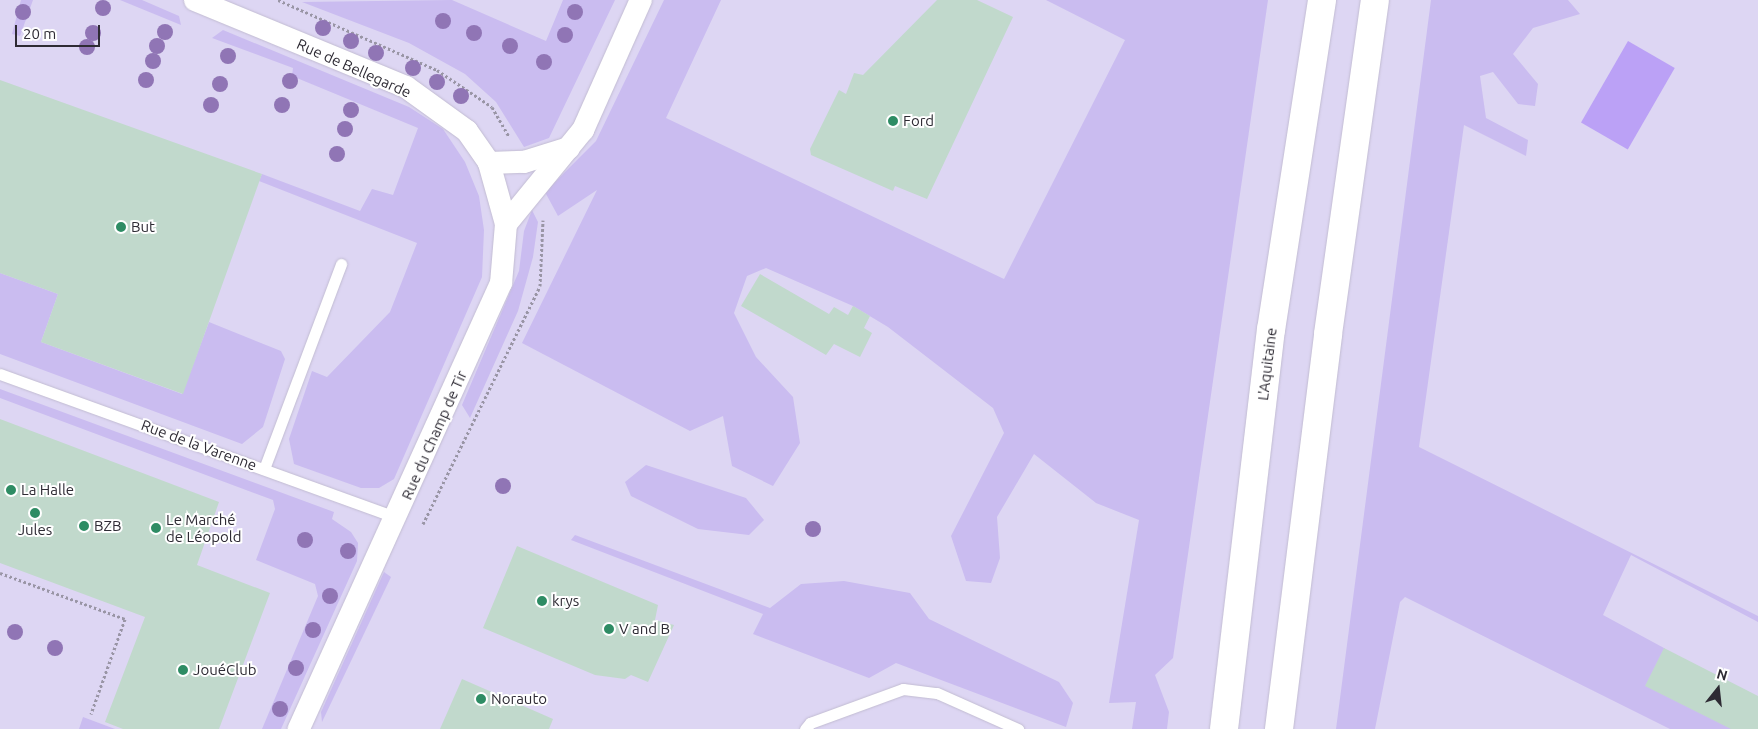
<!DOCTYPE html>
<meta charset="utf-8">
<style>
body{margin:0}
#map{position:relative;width:1758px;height:729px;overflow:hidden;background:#eae4fa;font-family:Ubuntu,sans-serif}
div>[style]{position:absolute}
.built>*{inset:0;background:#ddd6f3;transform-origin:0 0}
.green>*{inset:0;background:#cabcf0}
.water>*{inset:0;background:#bba1f6;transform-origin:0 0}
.building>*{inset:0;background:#c1d9cc}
.path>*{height:3px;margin-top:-1.5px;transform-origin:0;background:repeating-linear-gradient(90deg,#9995a5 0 2.5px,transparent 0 5px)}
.roads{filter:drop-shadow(0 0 1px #c2bcd2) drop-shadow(0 0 1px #c2bcd2)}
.lane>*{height:11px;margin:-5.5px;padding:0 5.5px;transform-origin:5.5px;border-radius:5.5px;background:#fff}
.street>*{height:22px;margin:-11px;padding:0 11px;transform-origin:11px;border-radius:11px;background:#fff}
.highway>*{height:28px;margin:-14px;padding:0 14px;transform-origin:14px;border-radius:14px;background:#fff}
.trees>*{width:16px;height:16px;margin:-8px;border-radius:50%;background:#9075b5}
.dots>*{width:14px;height:14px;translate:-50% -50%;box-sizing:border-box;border:2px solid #fff;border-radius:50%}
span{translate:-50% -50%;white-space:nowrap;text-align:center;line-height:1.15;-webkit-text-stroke:4px #fff;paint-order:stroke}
.street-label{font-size:15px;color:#2e2b34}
.poi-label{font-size:15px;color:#2e2b34}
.left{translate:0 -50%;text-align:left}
.north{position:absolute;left:1693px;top:664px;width:50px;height:50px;-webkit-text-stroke:4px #fff;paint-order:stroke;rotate:16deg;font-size:14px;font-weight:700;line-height:20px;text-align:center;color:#2e2b34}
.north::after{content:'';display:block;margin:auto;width:18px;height:22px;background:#2e2b34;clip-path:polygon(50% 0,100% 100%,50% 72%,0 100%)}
.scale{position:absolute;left:15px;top:25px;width:85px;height:22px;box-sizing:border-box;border:2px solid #2e2b34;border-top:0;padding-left:6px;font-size:15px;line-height:18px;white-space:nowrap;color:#2e2b34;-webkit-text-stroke:4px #fff;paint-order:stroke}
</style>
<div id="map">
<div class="built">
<div style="left:0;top:0;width:1758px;height:729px"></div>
</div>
<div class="green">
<div style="clip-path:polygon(21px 0,33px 0,20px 36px,12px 34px)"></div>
<div style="clip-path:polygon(120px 0,142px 0,179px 16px,181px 25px)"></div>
<div style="clip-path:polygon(452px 0,546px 41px,563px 0,615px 0,549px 138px,524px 147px,496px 102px,465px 74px,409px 43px,302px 2px)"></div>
<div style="clip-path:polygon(664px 0,721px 0,666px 118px,1004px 279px,1125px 40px,1046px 0,1268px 0,1173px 658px,1155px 675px,1169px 712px,1167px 729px,1132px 729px,1136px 702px,1109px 703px,1139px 520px,1096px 503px,1034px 454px,997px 517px,1000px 558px,991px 583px,966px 581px,951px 536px,1004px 433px,993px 408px,888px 327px,853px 306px,766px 268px,747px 276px,734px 313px,756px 357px,793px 397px,800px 443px,773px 486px,732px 466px,723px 416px,690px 431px,522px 343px,597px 190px,558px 216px,545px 192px,596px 141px)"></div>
<div style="clip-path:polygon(1431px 0,1568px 0,1580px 14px,1533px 28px,1513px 54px,1538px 84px,1535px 106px,1518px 104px,1493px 72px,1480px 76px,1486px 118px,1528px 140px,1526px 156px,1464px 125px,1419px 447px,1758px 616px,1758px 622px,1631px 555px,1603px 615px,1664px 648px,1758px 729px,1670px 729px,1405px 597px,1400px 602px,1375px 729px,1336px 729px)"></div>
<div style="clip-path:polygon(223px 30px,409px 107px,443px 129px,465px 162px,479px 196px,484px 230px,482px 277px,394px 479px,379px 488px,361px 488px,294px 464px,289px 439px,312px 371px,327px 377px,390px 312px,417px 243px,259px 181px,262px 174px,360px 211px,372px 189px,393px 195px,418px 128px,292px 76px,293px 68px,212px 38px)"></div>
<div style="clip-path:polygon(532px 210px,538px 222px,533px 257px,518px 311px,470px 418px,462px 405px,519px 271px,524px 231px)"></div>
<div style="clip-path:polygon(0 273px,58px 294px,41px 342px,182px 394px,209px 322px,281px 351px,285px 359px,263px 427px,242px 444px,0 354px)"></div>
<div style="clip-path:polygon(0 389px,334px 512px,332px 519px,351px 532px,358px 543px,357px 561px,281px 729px,262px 729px,318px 596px,315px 584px,256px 560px,275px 509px,273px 500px,0 398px)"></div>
<div style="clip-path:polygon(646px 465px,746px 498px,764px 520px,749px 535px,698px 529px,631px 496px,625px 482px)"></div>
<div style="clip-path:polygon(575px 535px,770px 608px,801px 584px,844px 581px,910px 593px,929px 619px,1059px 682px,1073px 703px,1066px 727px,896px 663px,869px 678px,753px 634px,763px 614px,571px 540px)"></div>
<div style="clip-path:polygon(384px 572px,391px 577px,322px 722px,321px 712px)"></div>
<div style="clip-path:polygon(83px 717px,115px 729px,79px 729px)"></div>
</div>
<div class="water">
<div style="left:1628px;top:41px;width:54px;height:94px;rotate:30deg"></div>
</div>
<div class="building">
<div style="clip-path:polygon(937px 0,977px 0,1013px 17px,927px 199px,895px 186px,893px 191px,811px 155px,810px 149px,839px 90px,846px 94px,854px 73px,863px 75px)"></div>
<div style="clip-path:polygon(0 80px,262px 174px,183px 394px,41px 342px,58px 294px,0 273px)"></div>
<div style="clip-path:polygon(760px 274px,829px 314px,834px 307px,848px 315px,853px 306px,870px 316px,864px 328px,872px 333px,860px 357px,834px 344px,826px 355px,741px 306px)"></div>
<div style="clip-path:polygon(0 419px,219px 502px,197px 565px,270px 593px,219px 729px,123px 729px,105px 722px,145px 617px,0 563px)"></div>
<div style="clip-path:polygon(517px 546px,658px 605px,655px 620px,674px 625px,648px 682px,631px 675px,625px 679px,595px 675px,483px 628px)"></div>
<div style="clip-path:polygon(1664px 648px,1758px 696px,1758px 729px,1731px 729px,1645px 686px)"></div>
<div style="clip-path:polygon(462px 679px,553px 719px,549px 729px,440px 729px)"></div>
</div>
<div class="path">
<div style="left:278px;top:0;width:174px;rotate:23.8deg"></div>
<div style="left:437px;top:70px;width:66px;rotate:33.9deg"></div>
<div style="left:492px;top:107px;width:34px;rotate:60deg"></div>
<div style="left:423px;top:524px;width:265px;rotate:-63.8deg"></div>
<div style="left:540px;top:286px;width:66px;rotate:-87.4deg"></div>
<div style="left:0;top:573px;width:133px;rotate:20.2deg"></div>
<div style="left:125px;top:619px;width:101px;rotate:109.7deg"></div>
</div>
<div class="roads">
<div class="lane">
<div style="left:0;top:374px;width:422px;rotate:19.9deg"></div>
<div style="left:264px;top:469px;width:219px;rotate:-69.4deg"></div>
<div style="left:805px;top:729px;width:8px;rotate:-50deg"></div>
<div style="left:810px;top:723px;width:99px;rotate:-20.1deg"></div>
<div style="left:903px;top:689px;width:34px;rotate:7deg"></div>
<div style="left:937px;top:693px;width:89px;rotate:24deg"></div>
</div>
<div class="street">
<div style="left:195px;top:0;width:228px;rotate:22.4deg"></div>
<div style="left:406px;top:87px;width:75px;rotate:35.8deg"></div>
<div style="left:467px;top:131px;width:39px;rotate:55deg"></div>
<div style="left:489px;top:163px;width:63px;rotate:74.4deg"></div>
<div style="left:506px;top:224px;width:59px;rotate:94.8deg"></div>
<div style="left:501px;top:283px;width:490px;rotate:114.4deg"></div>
<div style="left:489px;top:163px;width:35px;rotate:-2deg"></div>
<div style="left:524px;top:162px;width:47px;rotate:-17.3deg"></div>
<div style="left:506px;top:224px;width:122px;rotate:-50.7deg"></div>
<div style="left:583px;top:130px;width:142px;rotate:-66deg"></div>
</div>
<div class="highway">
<div style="left:1224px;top:729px;width:402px;rotate:-83.3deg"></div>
<div style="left:1271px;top:330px;width:334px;rotate:-81.2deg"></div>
<div style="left:1279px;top:729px;width:398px;rotate:-82.9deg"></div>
<div style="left:1328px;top:334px;width:337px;rotate:-82deg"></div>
</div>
</div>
<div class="trees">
<div style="left:103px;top:8px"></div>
<div style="left:23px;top:12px"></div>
<div style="left:575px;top:12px"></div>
<div style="left:443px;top:21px"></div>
<div style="left:323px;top:28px"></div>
<div style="left:165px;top:32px"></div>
<div style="left:93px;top:33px"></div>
<div style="left:474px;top:33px"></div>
<div style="left:565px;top:35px"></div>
<div style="left:351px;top:41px"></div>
<div style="left:157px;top:46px"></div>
<div style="left:510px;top:46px"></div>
<div style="left:87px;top:47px"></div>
<div style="left:376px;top:53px"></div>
<div style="left:228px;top:56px"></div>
<div style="left:153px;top:61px"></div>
<div style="left:544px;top:62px"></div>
<div style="left:413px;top:68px"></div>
<div style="left:146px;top:80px"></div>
<div style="left:290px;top:81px"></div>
<div style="left:437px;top:82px"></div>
<div style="left:220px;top:84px"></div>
<div style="left:461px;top:96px"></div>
<div style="left:211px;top:105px"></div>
<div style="left:282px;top:105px"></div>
<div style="left:351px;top:110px"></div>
<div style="left:345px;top:129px"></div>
<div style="left:337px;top:154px"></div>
<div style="left:503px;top:486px"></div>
<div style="left:813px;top:529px"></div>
<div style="left:305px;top:540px"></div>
<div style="left:348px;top:551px"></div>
<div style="left:330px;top:596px"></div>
<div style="left:313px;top:630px"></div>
<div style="left:15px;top:632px"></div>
<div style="left:55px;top:648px"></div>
<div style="left:296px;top:668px"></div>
<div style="left:280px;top:709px"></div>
</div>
<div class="dots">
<div style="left:893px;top:121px;background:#2e8c64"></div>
<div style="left:121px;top:227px;background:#2e8c64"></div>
<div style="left:11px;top:490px;background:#2e8c64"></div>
<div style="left:35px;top:513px;background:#2e8c64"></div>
<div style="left:84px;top:526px;background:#2e8c64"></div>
<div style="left:156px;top:528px;background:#2e8c64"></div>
<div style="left:542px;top:601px;background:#2e8c64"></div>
<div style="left:609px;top:629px;background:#2e8c64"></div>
<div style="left:183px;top:670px;background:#2e8c64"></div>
<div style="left:481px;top:699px;background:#2e8c64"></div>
</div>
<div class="street-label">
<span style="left:354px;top:68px;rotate:24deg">Rue de Bellegarde</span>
<span style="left:1267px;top:364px;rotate:-83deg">L'Aquitaine</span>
<span style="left:434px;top:435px;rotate:-66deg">Rue du Champ de Tir</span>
<span style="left:199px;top:445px;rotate:20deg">Rue de la Varenne</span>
</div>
<div class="poi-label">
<span class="left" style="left:903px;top:121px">Ford</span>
<span class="left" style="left:131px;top:227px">But</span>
<span class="left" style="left:21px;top:490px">La Halle</span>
<span class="left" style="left:166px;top:528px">Le Marché<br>de Léopold</span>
<span class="left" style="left:94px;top:526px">BZB</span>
<span style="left:35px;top:530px">Jules</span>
<span class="left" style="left:552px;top:601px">krys</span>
<span class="left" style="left:619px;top:629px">V and B</span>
<span class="left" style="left:193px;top:670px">JouéClub</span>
<span class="left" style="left:491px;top:699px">Norauto</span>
</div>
<div class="north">N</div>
<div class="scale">20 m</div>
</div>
